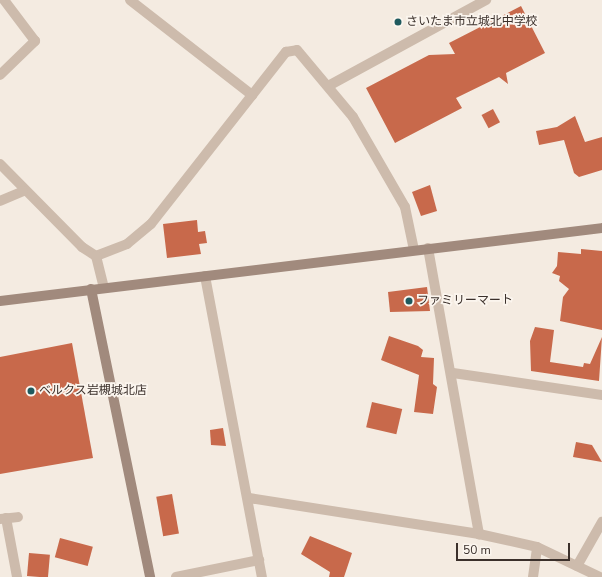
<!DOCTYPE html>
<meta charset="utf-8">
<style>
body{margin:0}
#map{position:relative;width:602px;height:577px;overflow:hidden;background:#f4ebe1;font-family:"Nunito Sans","Noto Sans JP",sans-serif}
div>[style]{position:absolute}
.building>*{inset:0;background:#c8694b;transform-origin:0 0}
.street>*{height:10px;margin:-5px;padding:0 5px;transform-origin:5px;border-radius:5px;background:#cdbbac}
.secondary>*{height:10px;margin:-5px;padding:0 5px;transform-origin:5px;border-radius:5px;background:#a18a7d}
.dots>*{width:11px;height:11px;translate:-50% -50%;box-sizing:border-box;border:2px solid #fbf5ee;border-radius:50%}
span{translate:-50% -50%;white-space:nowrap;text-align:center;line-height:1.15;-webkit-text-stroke:3.5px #fbf5ee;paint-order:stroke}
.poi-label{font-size:12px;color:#3b302b}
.left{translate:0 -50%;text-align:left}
.scale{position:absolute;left:456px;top:543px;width:114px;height:18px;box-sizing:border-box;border:2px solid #3b302b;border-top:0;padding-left:5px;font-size:12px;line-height:14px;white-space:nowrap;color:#3b302b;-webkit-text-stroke:3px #fbf5ee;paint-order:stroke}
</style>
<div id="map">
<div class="building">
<div style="clip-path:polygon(521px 6px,545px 53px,506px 73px,508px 84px,499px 77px,456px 98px,462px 108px,395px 143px,366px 88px,429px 55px,455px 54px,449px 43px)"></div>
<div style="left:493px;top:109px;width:15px;height:13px;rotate:62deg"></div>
<div style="clip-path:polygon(575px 116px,585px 142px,602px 137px,602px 170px,579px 177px,574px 173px,564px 140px,539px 145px,536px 131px,557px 127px)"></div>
<div style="clip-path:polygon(430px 185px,437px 211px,421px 216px,412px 192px)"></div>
<div style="clip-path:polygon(197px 220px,198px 232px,205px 231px,207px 243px,199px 244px,201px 254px,167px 258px,163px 224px)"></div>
<div style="clip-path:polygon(581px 249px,602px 251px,602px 330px,560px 321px,563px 297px,569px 289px,559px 281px,560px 276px,552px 273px,557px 266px,558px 252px,581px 254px)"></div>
<div style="clip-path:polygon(427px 287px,430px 311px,390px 312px,388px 292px)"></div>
<div style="clip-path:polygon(535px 327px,554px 330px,550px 362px,583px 367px,584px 363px,590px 364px,602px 337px,599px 381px,531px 371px,530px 341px)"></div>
<div style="clip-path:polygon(389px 336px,418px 346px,423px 350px,421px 357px,434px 358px,433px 384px,437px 387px,433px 414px,414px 412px,419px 375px,381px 360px)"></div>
<div style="clip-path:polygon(72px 343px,93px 458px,0 474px,0 357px)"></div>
<div style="left:372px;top:402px;width:31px;height:26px;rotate:13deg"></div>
<div style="clip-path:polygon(223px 428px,226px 446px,211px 445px,210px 430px)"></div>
<div style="clip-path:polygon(576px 442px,592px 445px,602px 462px,573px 457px)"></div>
<div style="left:172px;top:494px;width:40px;height:16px;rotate:80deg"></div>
<div style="clip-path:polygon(310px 536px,352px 553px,344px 577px,329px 577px,330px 572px,301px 554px)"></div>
<div style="left:60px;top:538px;width:34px;height:20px;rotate:15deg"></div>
<div style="left:29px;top:553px;width:21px;height:23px;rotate:5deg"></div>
</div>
<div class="street">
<div style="left:130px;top:0;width:155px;rotate:37.9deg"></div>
<div style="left:0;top:75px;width:49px;rotate:-44.2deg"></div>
<div style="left:35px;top:41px;width:51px;rotate:-127.1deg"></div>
<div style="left:330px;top:85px;width:178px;rotate:-28.6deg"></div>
<div style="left:0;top:164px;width:117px;rotate:45.3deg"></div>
<div style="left:82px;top:247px;width:17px;rotate:33deg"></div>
<div style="left:96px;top:256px;width:33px;rotate:-21deg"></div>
<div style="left:127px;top:244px;width:31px;rotate:-40deg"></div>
<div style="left:151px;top:224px;width:219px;rotate:-51.9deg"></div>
<div style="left:286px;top:52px;width:11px;rotate:-10deg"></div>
<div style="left:297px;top:50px;width:87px;rotate:50.1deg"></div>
<div style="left:353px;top:117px;width:104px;rotate:60deg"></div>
<div style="left:405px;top:207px;width:44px;rotate:78.2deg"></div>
<div style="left:0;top:201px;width:25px;rotate:-23deg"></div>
<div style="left:428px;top:248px;width:291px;rotate:79.9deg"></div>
<div style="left:96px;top:256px;width:33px;rotate:76deg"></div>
<div style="left:205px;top:276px;width:306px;rotate:79.3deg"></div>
<div style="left:453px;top:373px;width:151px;rotate:8.4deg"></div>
<div style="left:249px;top:498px;width:233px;rotate:8.9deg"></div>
<div style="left:479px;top:534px;width:59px;rotate:12.6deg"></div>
<div style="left:537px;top:547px;width:70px;rotate:25.5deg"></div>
<div style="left:6px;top:518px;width:60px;rotate:79.4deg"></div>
<div style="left:0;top:519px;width:18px;rotate:-6deg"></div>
<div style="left:577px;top:566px;width:51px;rotate:-60.4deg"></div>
<div style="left:176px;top:577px;width:85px;rotate:-11.6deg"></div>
<div style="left:533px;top:577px;width:30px;rotate:-82deg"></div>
</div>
<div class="secondary">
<div style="left:91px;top:289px;width:294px;rotate:78.4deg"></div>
<div style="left:0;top:301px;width:606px;rotate:-6.91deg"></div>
</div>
<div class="dots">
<div style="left:398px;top:22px;background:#1f5a5e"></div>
<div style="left:409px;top:301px;background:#1f5a5e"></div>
<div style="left:31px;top:391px;background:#1f5a5e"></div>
</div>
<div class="poi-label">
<span class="left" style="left:406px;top:22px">さいたま市立城北中学校</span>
<span class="left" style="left:417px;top:301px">ファミリーマート</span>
<span class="left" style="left:39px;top:391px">ベルクス岩槻城北店</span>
</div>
<div class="scale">50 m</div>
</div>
